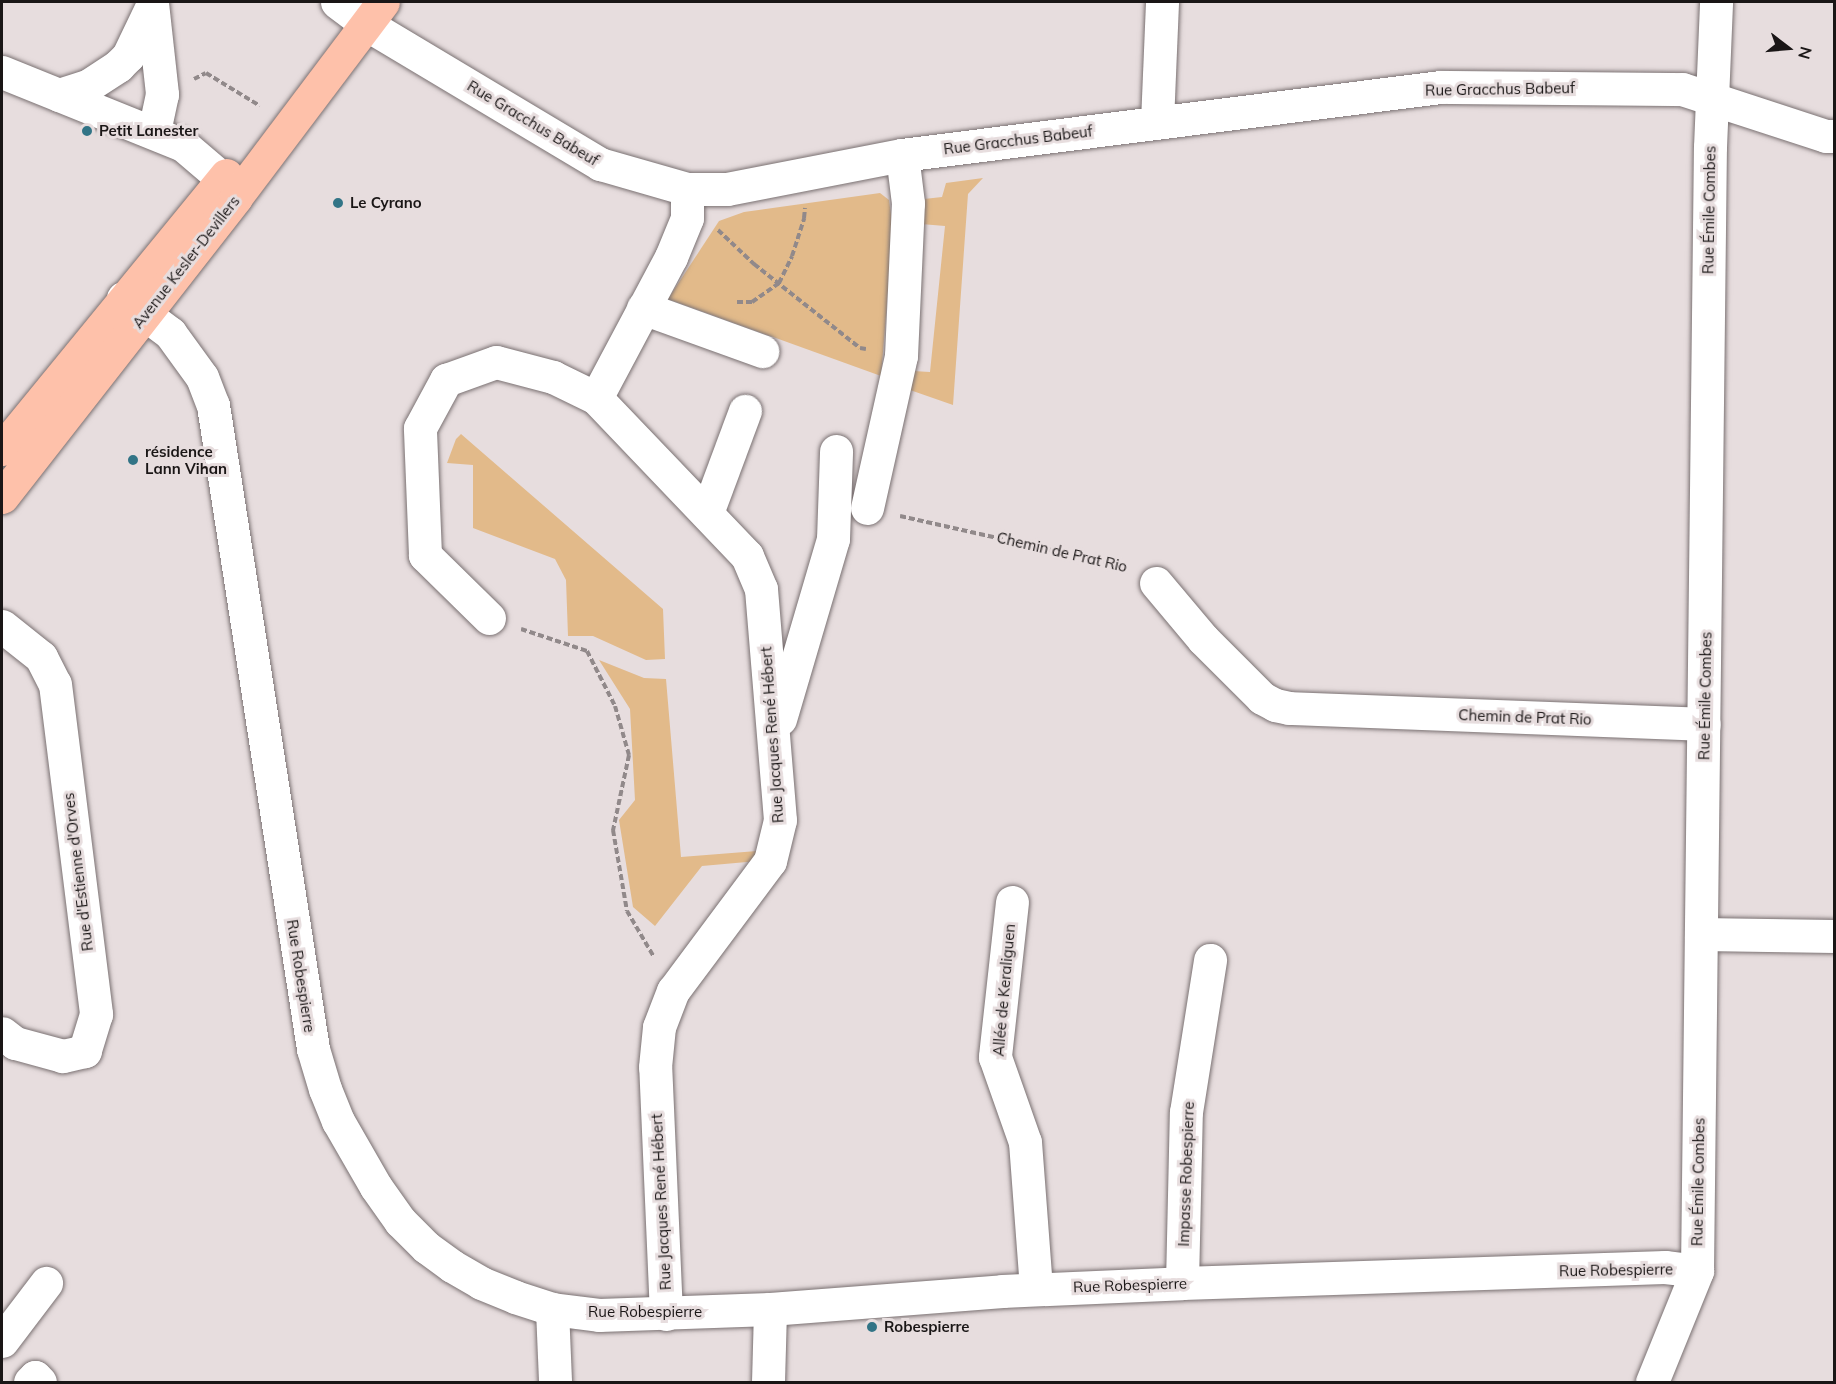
<!DOCTYPE html>
<meta charset="utf-8">
<style>
body{margin:0}
#map{position:relative;width:1836px;height:1384px;overflow:hidden;background:#e7ddde;font-family:Mulish,sans-serif}
div>[style]{position:absolute}
.green>*{inset:0;background:#e2ba8a}
.path>*{height:4px;margin-top:-2px;transform-origin:0;background:repeating-linear-gradient(90deg,#91898a 0 6px,transparent 0 9px)}
.roads{filter:drop-shadow(0 0 2px #7a7172) drop-shadow(0 0 2px #7a7172)}
.minor>*{height:33px;margin:-16.5px;padding:0 16.5px;transform-origin:16.5px;border-radius:16.5px;background:#fff}
.major>*{height:33px;margin:-16.5px;padding:0 16.5px;transform-origin:16.5px;border-radius:16.5px;background:#fec1aa}
.dots>*{width:16px;height:16px;translate:-50% -50%;box-sizing:border-box;border:3px solid #e7ddde;border-radius:50%}
span{translate:-50% -50%;white-space:nowrap;text-align:center;line-height:1.15;-webkit-text-stroke:6px #e7ddde;paint-order:stroke}
.street-label{font-size:15px;color:#1a1616}
.poi-label{font-size:15px;color:#1a1616;font-weight:700}
.left{translate:0 -50%;text-align:left}
.frame{position:absolute;inset:0;border:3px solid #1a1616;pointer-events:none}
.north{position:absolute;left:1758px;top:18px;width:60px;height:60px;-webkit-text-stroke:4px #e7ddde;paint-order:stroke;rotate:106deg;font-size:16px;font-weight:700;line-height:24px;text-align:center;color:#1a1616}
.north::after{content:'';display:block;margin:auto;width:21px;height:27px;background:#1a1616;clip-path:polygon(50% 0,100% 100%,50% 72%,0 100%)}
</style>
<div id="map">
<div class="green">
<div style="clip-path:polygon(983px 178px,968px 194px,953px 405px,910px 390px,913px 371px,930px 372px,945px 226px,921px 224px,915px 200px,942px 197px,946px 183px)"></div>
<div style="clip-path:polygon(880px 193px,889px 200px,893px 230px,881px 376px,668px 299px,719px 221px,744px 212px)"></div>
<div style="clip-path:polygon(461px 434px,663px 609px,665px 659px,646px 660px,593px 636px,568px 636px,566px 580px,555px 559px,473px 528px,473px 465px,447px 463px,456px 439px)"></div>
<div style="clip-path:polygon(599px 660px,644px 678px,666px 679px,681px 857px,757px 851px,758px 861px,702px 866px,655px 926px,633px 907px,619px 820px,635px 800px,630px 709px)"></div>
</div>
<div class="path">
<div style="left:194px;top:79px;width:13px;rotate:-27deg"></div>
<div style="left:206px;top:73px;width:63px;rotate:31.4deg"></div>
<div style="left:718px;top:230px;width:50px;rotate:43.4deg"></div>
<div style="left:754px;top:264px;width:135px;rotate:38.4deg"></div>
<div style="left:860px;top:348px;width:6px;rotate:9deg"></div>
<div style="left:737px;top:302px;width:15px"></div>
<div style="left:752px;top:302px;width:33px;rotate:-35deg"></div>
<div style="left:779px;top:283px;width:30px;rotate:-64deg"></div>
<div style="left:792px;top:256px;width:40px;rotate:-72deg"></div>
<div style="left:804px;top:218px;width:10px;rotate:-84deg"></div>
<div style="left:900px;top:516px;width:233px;rotate:12.7deg"></div>
<div style="left:521px;top:629px;width:70px;rotate:18.4deg"></div>
<div style="left:587px;top:651px;width:62px;rotate:63deg"></div>
<div style="left:615px;top:706px;width:51px;rotate:74.1deg"></div>
<div style="left:629px;top:755px;width:77px;rotate:102deg"></div>
<div style="left:613px;top:830px;width:82px;rotate:80.2deg"></div>
<div style="left:627px;top:911px;width:53px;rotate:59.6deg"></div>
</div>
<div class="roads">
<div class="minor">
<div style="left:337px;top:2px;width:36px;rotate:37deg"></div>
<div style="left:366px;top:24px;width:273px;rotate:30.9deg"></div>
<div style="left:600px;top:164px;width:91px;rotate:16deg"></div>
<div style="left:687px;top:189px;width:40px"></div>
<div style="left:727px;top:189px;width:178px;rotate:-11deg"></div>
<div style="left:902px;top:155px;width:542px;rotate:-7.2deg"></div>
<div style="left:1440px;top:87px;width:242px;rotate:0.5deg"></div>
<div style="left:1682px;top:89px;width:151px;rotate:18.1deg"></div>
<div style="left:1826px;top:136px;width:8px"></div>
<div style="left:152px;top:3px;width:92px;rotate:83.7deg"></div>
<div style="left:162px;top:94px;width:38px;rotate:102deg"></div>
<div style="left:2px;top:72px;width:195px;rotate:22deg"></div>
<div style="left:183px;top:145px;width:52px;rotate:40.4deg"></div>
<div style="left:223px;top:179px;width:22px;rotate:54deg"></div>
<div style="left:59px;top:95px;width:32px;rotate:-18deg"></div>
<div style="left:89px;top:85px;width:35px;rotate:-33deg"></div>
<div style="left:118px;top:66px;width:14px;rotate:-45deg"></div>
<div style="left:128px;top:56px;width:55px;rotate:-64.4deg"></div>
<div style="left:1157px;top:122px;width:120px;rotate:-87.6deg"></div>
<div style="left:123px;top:298px;width:59px;rotate:36.7deg"></div>
<div style="left:170px;top:333px;width:54px;rotate:54deg"></div>
<div style="left:202px;top:377px;width:30px;rotate:69deg"></div>
<div style="left:213px;top:405px;width:652px;rotate:81.17deg"></div>
<div style="left:313px;top:1049px;width:42px;rotate:73.3deg"></div>
<div style="left:325px;top:1089px;width:35px;rotate:68deg"></div>
<div style="left:338px;top:1121px;width:76px;rotate:60.1deg"></div>
<div style="left:376px;top:1187px;width:42px;rotate:54.8deg"></div>
<div style="left:400px;top:1221px;width:37px;rotate:45deg"></div>
<div style="left:426px;top:1247px;width:32px;rotate:36deg"></div>
<div style="left:452px;top:1266px;width:34px;rotate:30deg"></div>
<div style="left:481px;top:1283px;width:37px;rotate:22deg"></div>
<div style="left:515px;top:1297px;width:39px;rotate:18deg"></div>
<div style="left:552px;top:1309px;width:47px;rotate:7.3deg"></div>
<div style="left:599px;top:1315px;width:171px;rotate:-2deg"></div>
<div style="left:770px;top:1309px;width:233px;rotate:-4.4deg"></div>
<div style="left:1002px;top:1291px;width:180px;rotate:-2.5deg"></div>
<div style="left:1182px;top:1283px;width:483px;rotate:-1.9deg"></div>
<div style="left:1665px;top:1267px;width:32px;rotate:7deg"></div>
<div style="left:643px;top:308px;width:127px;rotate:19.9deg"></div>
<div style="left:867px;top:508px;width:156px;rotate:-77.4deg"></div>
<div style="left:901px;top:356px;width:153px;rotate:-87.4deg"></div>
<div style="left:908px;top:203px;width:48px;rotate:-97.1deg"></div>
<div style="left:707px;top:513px;width:109px;rotate:-69.6deg"></div>
<div style="left:1156px;top:583px;width:73px;rotate:50deg"></div>
<div style="left:1203px;top:639px;width:83px;rotate:45deg"></div>
<div style="left:1262px;top:698px;width:15px;rotate:28deg"></div>
<div style="left:1275px;top:705px;width:14px;rotate:12deg"></div>
<div style="left:1289px;top:708px;width:415px;rotate:2.2deg"></div>
<div style="left:489px;top:618px;width:90px;rotate:-135.5deg"></div>
<div style="left:425px;top:555px;width:127px;rotate:-92.3deg"></div>
<div style="left:420px;top:428px;width:55px;rotate:-61.6deg"></div>
<div style="left:446px;top:380px;width:53px;rotate:-19.8deg"></div>
<div style="left:496px;top:362px;width:59px;rotate:14.7deg"></div>
<div style="left:553px;top:377px;width:48px;rotate:26deg"></div>
<div style="left:2px;top:626px;width:50px;rotate:38.5deg"></div>
<div style="left:41px;top:657px;width:30px;rotate:63deg"></div>
<div style="left:55px;top:684px;width:333px;rotate:82.9deg"></div>
<div style="left:96px;top:1014px;width:39px;rotate:107deg"></div>
<div style="left:85px;top:1051px;width:23px;rotate:167deg"></div>
<div style="left:63px;top:1056px;width:50px;rotate:-164.8deg"></div>
<div style="left:15px;top:1043px;width:16px;rotate:-142deg"></div>
<div style="left:780px;top:719px;width:188px;rotate:-73.6deg"></div>
<div style="left:833px;top:539px;width:88px;rotate:-88deg"></div>
<div style="left:1012px;top:902px;width:156px;rotate:96.3deg"></div>
<div style="left:995px;top:1057px;width:90px;rotate:70.6deg"></div>
<div style="left:1025px;top:1142px;width:147px;rotate:85.7deg"></div>
<div style="left:1701px;top:934px;width:133px;rotate:0.9deg"></div>
<div style="left:1182px;top:1283px;width:171px;rotate:-88.7deg"></div>
<div style="left:1186px;top:1112px;width:154px;rotate:-81deg"></div>
<div style="left:552px;top:1309px;width:73px;rotate:87.6deg"></div>
<div style="left:666px;top:1314px;width:247px;rotate:-92.5deg"></div>
<div style="left:655px;top:1067px;width:40px;rotate:-84.3deg"></div>
<div style="left:659px;top:1027px;width:39px;rotate:-69deg"></div>
<div style="left:673px;top:991px;width:162px;rotate:-53.3deg"></div>
<div style="left:770px;top:861px;width:42px;rotate:-76.3deg"></div>
<div style="left:780px;top:820px;width:232px;rotate:-94.7deg"></div>
<div style="left:761px;top:589px;width:36px;rotate:-113deg"></div>
<div style="left:747px;top:556px;width:219px;rotate:-133.7deg"></div>
<div style="left:596px;top:398px;width:160px;rotate:-62deg"></div>
<div style="left:671px;top:257px;width:42px;rotate:-67.7deg"></div>
<div style="left:687px;top:218px;width:29px;rotate:-90deg"></div>
<div style="left:2px;top:1341px;width:73px;rotate:-52.8deg"></div>
<div style="left:30px;top:1382px;width:7px;rotate:-45deg"></div>
<div style="left:35px;top:1377px;width:7px;rotate:45deg"></div>
<div style="left:768px;top:1382px;width:73px;rotate:-88.4deg"></div>
<div style="left:1652px;top:1382px;width:120px;rotate:-67.9deg"></div>
<div style="left:1697px;top:1271px;width:1124px;rotate:-89.34deg"></div>
<div style="left:1710px;top:147px;width:145px;rotate:-87.6deg"></div>
</div>
<div class="major">
<div style="left:2px;top:449px;width:354px;rotate:-50.7deg"></div>
<div style="left:2px;top:497px;width:380px;rotate:-52deg"></div>
<div style="left:236px;top:197px;width:244px;rotate:-53deg"></div>
</div>
</div>
<div class="dots">
<div style="left:87px;top:131px;background:#327486"></div>
<div style="left:338px;top:203px;background:#327486"></div>
<div style="left:133px;top:460px;background:#327486"></div>
<div style="left:872px;top:1327px;background:#327486"></div>
</div>
<div class="street-label">
<span style="left:1500px;top:89px;rotate:-1deg">Rue Gracchus Babeuf</span>
<span style="left:533px;top:123px;rotate:31deg">Rue Gracchus Babeuf</span>
<span style="left:1018px;top:140px;rotate:-7deg">Rue Gracchus Babeuf</span>
<span style="left:1709px;top:210px;rotate:-89deg">Rue Émile Combes</span>
<span style="left:186px;top:262px;rotate:-52deg">Avenue Kesler-Devillers</span>
<span style="left:1062px;top:552px;rotate:13deg">Chemin de Prat Rio</span>
<span style="left:1705px;top:696px;rotate:-89deg">Rue Émile Combes</span>
<span style="left:1525px;top:717px;rotate:2deg">Chemin de Prat Rio</span>
<span style="left:772px;top:735px;rotate:-94deg">Rue Jacques René Hébert</span>
<span style="left:78px;top:872px;rotate:-97deg">Rue d'Estienne d'Orves</span>
<span style="left:301px;top:976px;rotate:81deg">Rue Robespierre</span>
<span style="left:1004px;top:990px;rotate:-85deg">Allée de Keraliguen</span>
<span style="left:1186px;top:1174px;rotate:-88deg">Impasse Robespierre</span>
<span style="left:1698px;top:1182px;rotate:-89deg">Rue Émile Combes</span>
<span style="left:661px;top:1202px;rotate:-93deg">Rue Jacques René Hébert</span>
<span style="left:1616px;top:1270px;rotate:-1deg">Rue Robespierre</span>
<span style="left:1130px;top:1285px;rotate:-2deg">Rue Robespierre</span>
<span style="left:645px;top:1312px">Rue Robespierre</span>
</div>
<div class="poi-label">
<span class="left" style="left:99px;top:131px">Petit Lanester</span>
<span class="left" style="left:350px;top:203px">Le Cyrano</span>
<span class="left" style="left:145px;top:460px">résidence<br>Lann Vihan</span>
<span class="left" style="left:884px;top:1327px">Robespierre</span>
</div>
<div class="frame"></div>
<div class="north">N</div>
</div>
